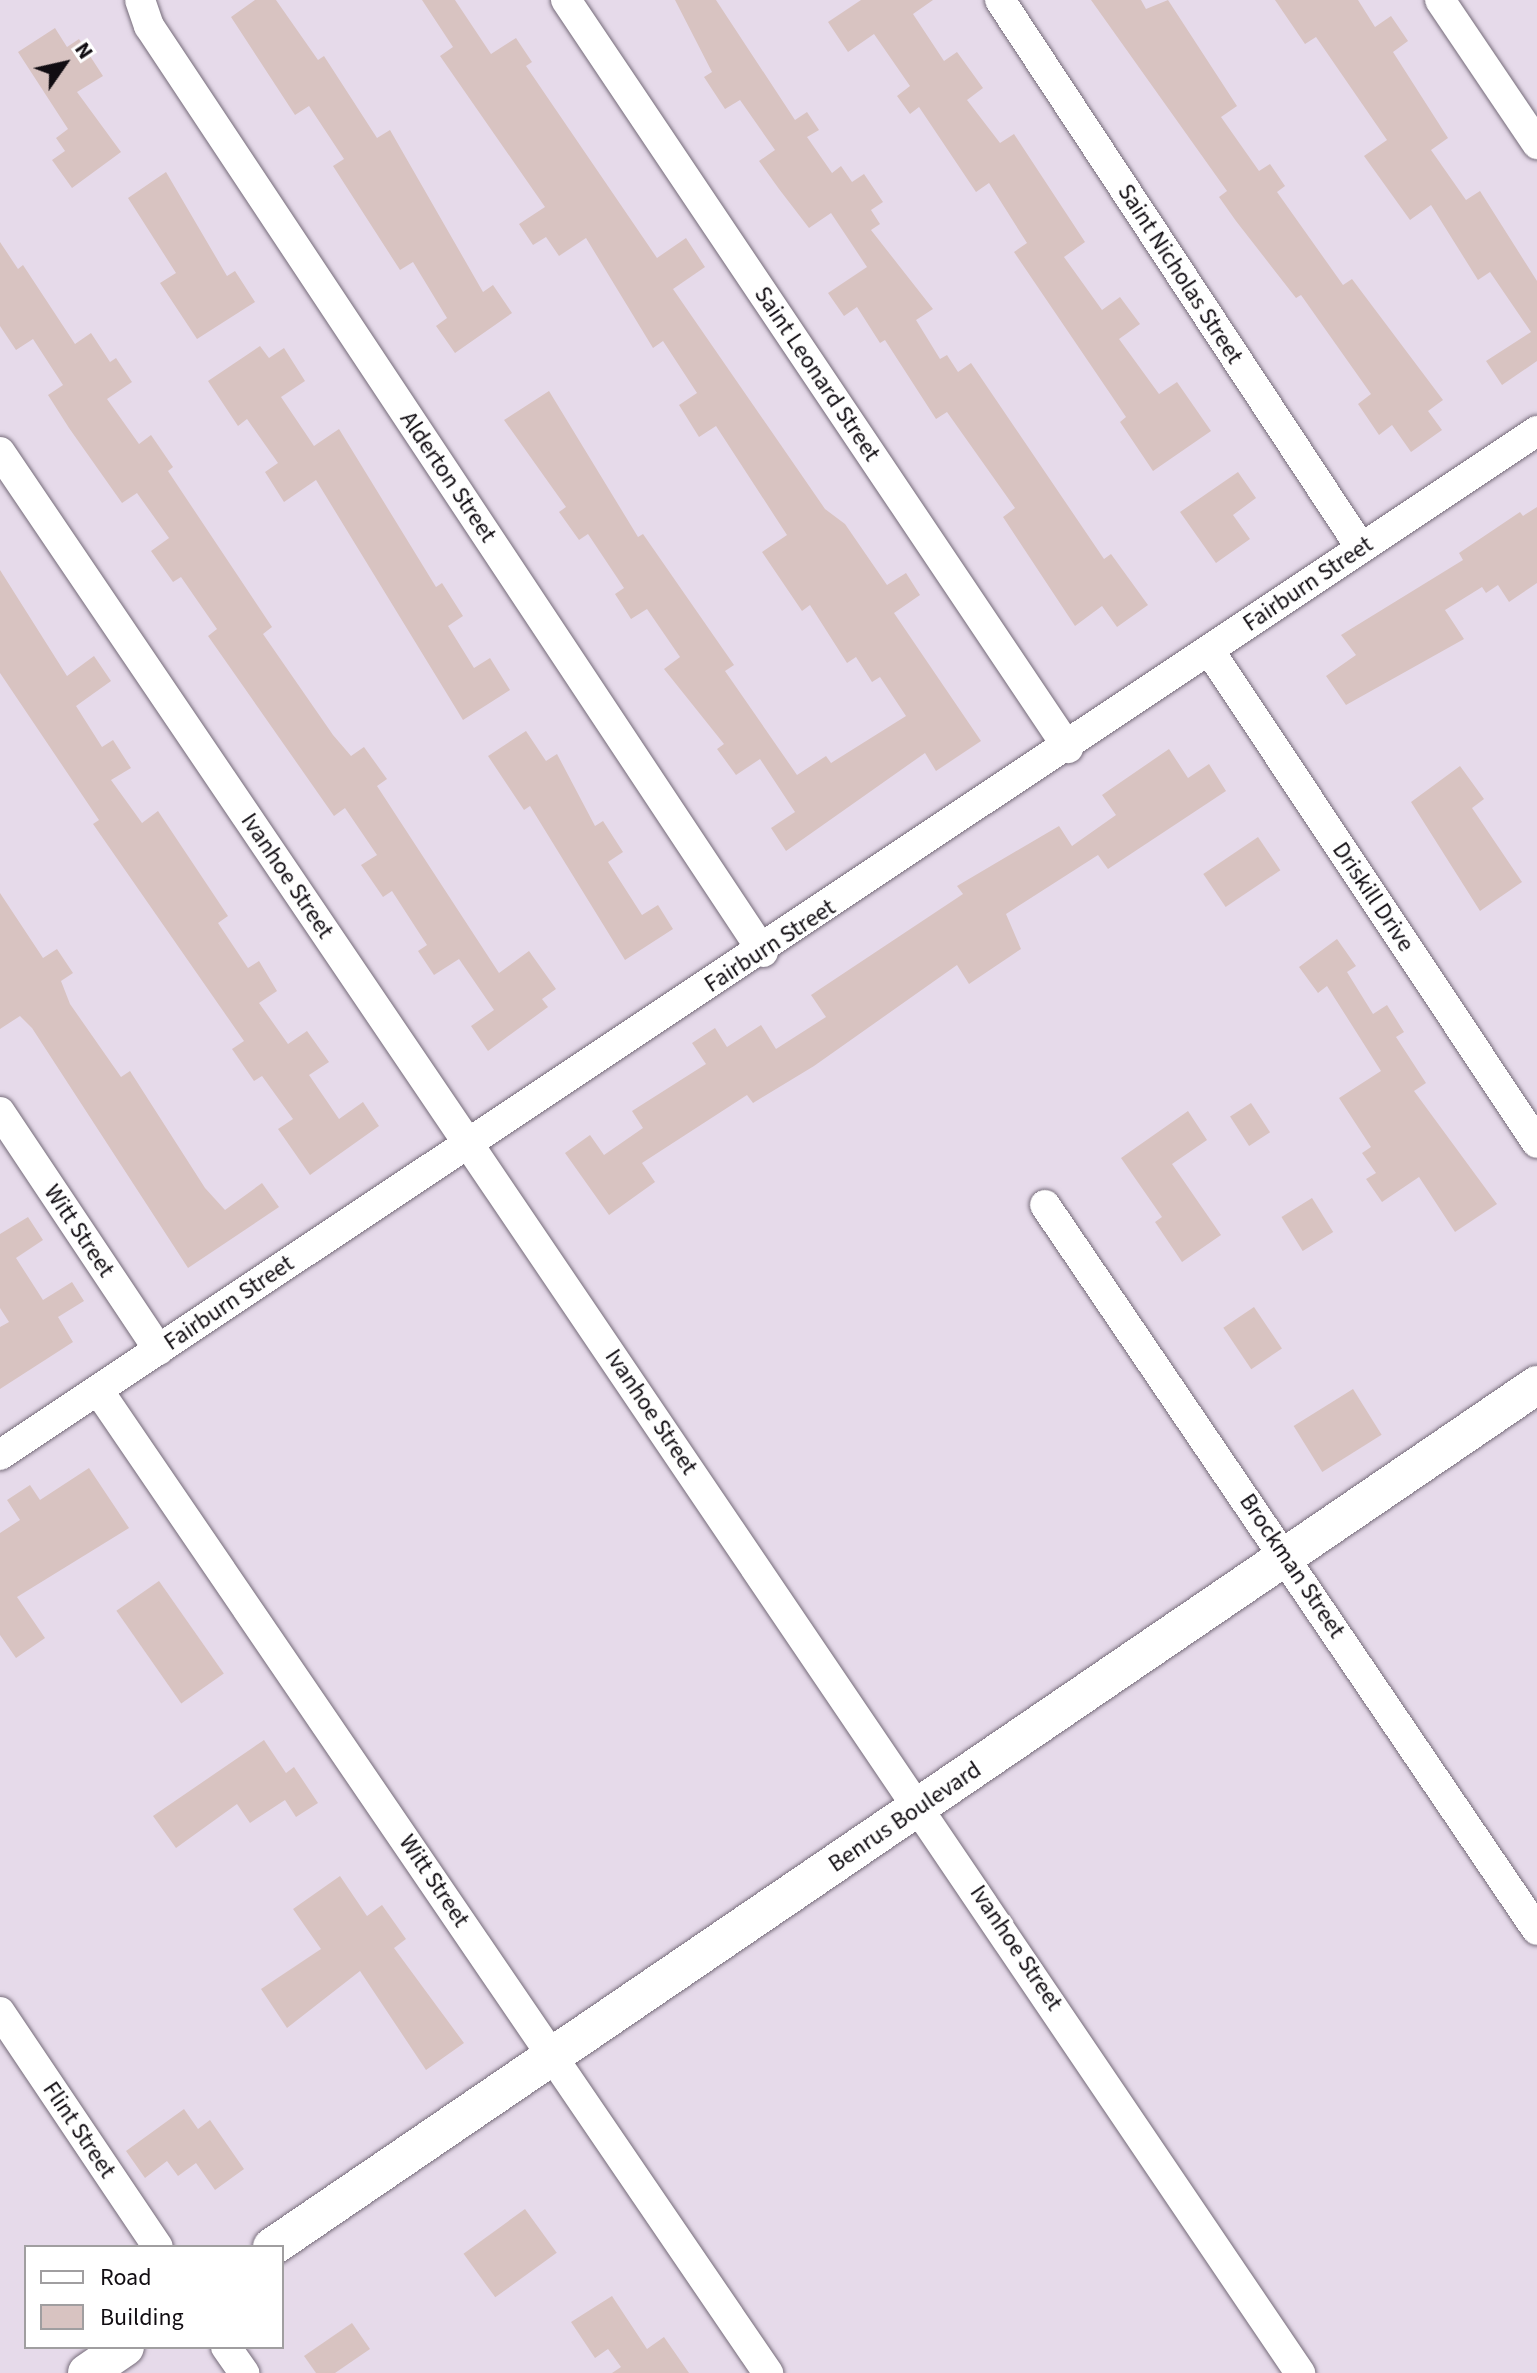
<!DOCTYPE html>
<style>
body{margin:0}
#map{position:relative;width:1537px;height:2373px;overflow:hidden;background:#e6daea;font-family:"Source Sans 3",sans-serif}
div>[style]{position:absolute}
.building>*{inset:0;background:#d8c3c1;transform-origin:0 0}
.roads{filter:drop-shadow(0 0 2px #756b79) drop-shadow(0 0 2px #756b79)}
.minor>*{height:30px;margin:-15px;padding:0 15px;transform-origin:15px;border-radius:15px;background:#fff}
.tertiary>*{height:38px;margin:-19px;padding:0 19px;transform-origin:19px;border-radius:19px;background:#fff}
span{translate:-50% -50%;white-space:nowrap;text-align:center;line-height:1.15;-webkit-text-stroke:6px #fff;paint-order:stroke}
.street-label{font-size:24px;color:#110d12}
.legend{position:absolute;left:24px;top:2245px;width:260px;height:104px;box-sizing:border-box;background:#fff;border:2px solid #a09ea0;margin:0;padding:10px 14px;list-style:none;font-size:24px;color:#110d12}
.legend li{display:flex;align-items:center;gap:16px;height:40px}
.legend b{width:40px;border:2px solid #a09ea0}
.north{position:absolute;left:24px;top:24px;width:80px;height:80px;-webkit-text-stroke:6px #fff;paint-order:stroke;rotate:56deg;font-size:22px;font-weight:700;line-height:32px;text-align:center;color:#110d12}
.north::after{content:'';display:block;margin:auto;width:28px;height:36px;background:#110d12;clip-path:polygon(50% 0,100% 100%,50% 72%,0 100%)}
</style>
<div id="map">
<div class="building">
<div style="clip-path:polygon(255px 0,276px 0,318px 60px,324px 56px,377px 138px,390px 130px,483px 292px,493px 285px,512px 313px,455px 353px,436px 326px,447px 318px,413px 262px,400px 270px,333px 166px,344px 159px,309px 106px,295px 115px,231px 17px)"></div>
<div style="clip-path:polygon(422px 0,455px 0,491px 54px,516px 38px,532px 62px,526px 66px,657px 258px,686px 238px,705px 267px,673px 289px,825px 509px,845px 524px,887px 585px,906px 573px,920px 595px,894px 613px,981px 741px,936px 771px,925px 753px,786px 851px,771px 828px,795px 812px,760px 759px,736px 775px,717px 749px,724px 744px,664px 669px,680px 657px,647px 609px,631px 619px,615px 594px,624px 588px,588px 534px,579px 540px,559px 512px,566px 507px,504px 420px,549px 391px,638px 537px,643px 534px,734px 665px,725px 671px,797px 775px,826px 756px,831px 763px,906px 716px,880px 677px,872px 682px,856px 657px,847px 663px,810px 605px,802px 611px,762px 552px,787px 535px,716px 426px,699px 437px,679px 405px,697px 393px,663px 341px,653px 348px,586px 238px,559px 256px,546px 237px,533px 245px,519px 224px,545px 207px,440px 56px,453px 47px)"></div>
<div style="clip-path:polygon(675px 0,716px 0,795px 120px,807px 112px,819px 130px,807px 137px,832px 173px,841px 166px,852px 182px,864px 174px,883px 202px,871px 210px,880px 224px,871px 230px,933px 309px,916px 320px,940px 359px,947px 355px,958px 372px,971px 363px,1104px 559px,1111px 554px,1148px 605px,1117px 627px,1102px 606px,1075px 626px,1003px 517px,1015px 508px,947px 412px,936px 419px,885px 340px,880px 343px,857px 307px,844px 316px,828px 293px,867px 267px,831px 213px,809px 228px,779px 189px,759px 161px,775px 150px,740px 100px,725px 109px,704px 77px,712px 72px)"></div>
<div style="clip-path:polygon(861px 0,933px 0,913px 14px,944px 61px,957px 52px,983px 88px,967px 100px,1000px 143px,1014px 134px,1085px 242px,1064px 257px,1102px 310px,1120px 297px,1140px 324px,1119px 339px,1159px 394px,1177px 382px,1211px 431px,1153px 471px,1120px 422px,1126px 417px,1014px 252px,1027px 243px,989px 183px,976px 192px,919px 107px,910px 114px,897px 96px,910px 86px,874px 34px,848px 52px,828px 22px)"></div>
<div style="clip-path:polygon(1091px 0,1141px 0,1146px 9px,1168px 0,1237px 106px,1221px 117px,1259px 171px,1270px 164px,1285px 186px,1277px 192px,1343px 285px,1352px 279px,1443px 400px,1428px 411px,1442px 430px,1411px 452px,1392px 425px,1379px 435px,1358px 404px,1371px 394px,1301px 295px,1296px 298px,1236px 221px,1219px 197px,1227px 191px)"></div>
<div style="clip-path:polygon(1275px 0,1358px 0,1375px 27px,1391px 16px,1408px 41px,1393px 52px,1448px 138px,1431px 150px,1466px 200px,1480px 191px,1537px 281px,1537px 361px,1502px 385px,1486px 361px,1531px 332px,1490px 272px,1478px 280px,1431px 205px,1410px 220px,1364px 156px,1387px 140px,1316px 37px,1305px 44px)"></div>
<div style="clip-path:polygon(55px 28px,67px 47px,79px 39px,103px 76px,77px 92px,121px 152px,72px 188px,52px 160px,65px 151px,56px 138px,68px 129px,18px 52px)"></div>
<div style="clip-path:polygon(166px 172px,227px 276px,235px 271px,255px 302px,197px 339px,160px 283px,176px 273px,128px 198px)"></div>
<div style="clip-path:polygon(0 242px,18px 269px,23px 265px,75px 344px,91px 333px,110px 362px,116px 358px,132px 382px,107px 399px,139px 444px,151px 435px,173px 467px,168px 471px,272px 627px,263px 634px,333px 735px,351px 756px,364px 747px,387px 779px,377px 786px,499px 973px,529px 951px,556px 989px,542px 999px,548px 1007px,488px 1051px,471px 1026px,494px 1010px,459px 959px,434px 975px,418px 951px,427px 945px,392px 891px,383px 897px,361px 865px,377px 855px,345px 808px,334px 816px,208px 636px,217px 629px,181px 577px,173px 582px,151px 551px,169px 538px,137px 493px,122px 503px,69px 428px,48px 395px,63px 385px,33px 339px,16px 350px,0 326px)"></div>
<div style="clip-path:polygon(260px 346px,269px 358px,284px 348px,305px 381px,281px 397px,314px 446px,339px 429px,436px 587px,442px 583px,463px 616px,448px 626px,474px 668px,490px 658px,510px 690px,463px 720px,316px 480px,284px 502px,265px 472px,278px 463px,247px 419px,238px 426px,208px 381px)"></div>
<div style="clip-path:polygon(1238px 472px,1256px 498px,1233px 515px,1250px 539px,1216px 563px,1180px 512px)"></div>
<div style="clip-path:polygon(1537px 507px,1537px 583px,1509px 602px,1498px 585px,1486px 593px,1482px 587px,1445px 610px,1464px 639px,1346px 705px,1326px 676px,1356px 655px,1341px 635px,1463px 560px,1459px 553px,1520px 512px,1523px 516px)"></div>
<div style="clip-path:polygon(0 570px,67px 676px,94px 656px,111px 681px,76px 706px,102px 747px,113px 740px,131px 768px,111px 780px,142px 823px,158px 811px,228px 916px,218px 923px,248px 968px,259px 961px,277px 991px,259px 1003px,288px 1044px,307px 1031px,329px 1062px,309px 1075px,339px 1119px,363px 1102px,379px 1126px,310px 1175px,278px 1129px,293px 1119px,262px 1076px,254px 1081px,232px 1049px,244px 1041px,93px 824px,99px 820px,0 673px)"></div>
<div style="clip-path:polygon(526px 731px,546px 761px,557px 754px,595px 826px,603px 821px,623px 852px,608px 862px,642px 915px,658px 905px,673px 929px,625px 960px,530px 806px,524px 810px,488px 756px)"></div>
<div style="clip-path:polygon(1169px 749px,1188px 778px,1209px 764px,1226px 791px,1108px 869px,1098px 855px,1006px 914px,1021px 949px,969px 984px,957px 965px,814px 1066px,753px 1103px,747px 1095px,642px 1163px,655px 1182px,609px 1215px,565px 1153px,590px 1135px,604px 1155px,643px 1128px,632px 1111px,706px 1064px,692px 1043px,715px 1028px,727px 1047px,761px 1025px,776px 1049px,826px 1017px,811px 995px,963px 894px,957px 886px,1059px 826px,1072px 846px,1116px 815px,1102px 795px)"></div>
<div style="clip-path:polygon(1460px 766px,1484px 799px,1472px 808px,1522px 882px,1480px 911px,1411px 802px)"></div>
<div style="left:1258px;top:837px;width:40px;height:66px;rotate:56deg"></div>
<div style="clip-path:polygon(0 893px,43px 958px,57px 949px,73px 973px,61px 981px,70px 1004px,121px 1077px,130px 1071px,205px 1188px,225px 1210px,262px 1183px,279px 1207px,188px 1268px,32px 1028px,20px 1016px,0 1029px)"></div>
<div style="clip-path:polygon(1337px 939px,1356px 966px,1347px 972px,1373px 1014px,1387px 1005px,1404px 1032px,1396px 1037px,1426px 1083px,1414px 1091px,1497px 1204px,1455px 1232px,1419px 1177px,1382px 1202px,1366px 1179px,1376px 1173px,1362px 1153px,1371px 1147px,1339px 1098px,1381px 1071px,1327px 986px,1318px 993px,1299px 967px)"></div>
<div style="left:1251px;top:1103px;width:35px;height:25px;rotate:57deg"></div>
<div style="clip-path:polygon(1188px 1111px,1207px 1140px,1172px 1164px,1221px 1235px,1182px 1262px,1155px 1222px,1162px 1217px,1121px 1158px)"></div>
<div style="left:1312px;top:1198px;width:40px;height:36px;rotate:58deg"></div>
<div style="clip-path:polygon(28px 1217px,43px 1240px,16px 1258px,43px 1300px,72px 1282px,84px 1301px,58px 1317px,73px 1342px,0 1389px,0 1327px,9px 1322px,0 1308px,0 1234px)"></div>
<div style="left:1254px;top:1307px;width:50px;height:37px;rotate:56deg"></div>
<div style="left:1353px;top:1389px;width:54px;height:70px;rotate:58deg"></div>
<div style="clip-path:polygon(89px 1468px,129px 1528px,17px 1597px,45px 1638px,16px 1658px,0 1635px,0 1533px,20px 1520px,7px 1500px,30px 1485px,40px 1500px)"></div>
<div style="left:159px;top:1581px;width:113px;height:52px;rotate:55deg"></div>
<div style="clip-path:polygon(264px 1740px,286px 1773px,294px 1767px,318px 1803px,296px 1817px,285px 1800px,250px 1823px,237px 1804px,176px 1848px,153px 1816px)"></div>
<div style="clip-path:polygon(340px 1876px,367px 1916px,382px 1905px,406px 1939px,394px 1948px,464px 2043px,426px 2070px,360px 1971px,287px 2028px,261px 1989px,321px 1949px,293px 1909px)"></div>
<div style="clip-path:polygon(184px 2109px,198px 2129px,210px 2120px,244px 2169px,215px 2190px,196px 2163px,178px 2176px,167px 2161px,145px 2178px,126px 2151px)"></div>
<div style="left:525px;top:2209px;width:54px;height:76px;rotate:54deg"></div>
<div style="clip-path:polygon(612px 2296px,647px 2349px,664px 2337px,689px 2373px,612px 2373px,621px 2367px,608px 2349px,595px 2358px,571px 2322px)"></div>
<div style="clip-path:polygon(352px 2323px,370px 2349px,335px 2373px,316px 2373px,304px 2356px)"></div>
</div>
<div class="roads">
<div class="minor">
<div style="left:140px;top:0;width:28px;rotate:71deg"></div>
<div style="left:149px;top:26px;width:1111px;rotate:56.45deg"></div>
<div style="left:566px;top:0;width:901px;rotate:56.13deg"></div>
<div style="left:1000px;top:0;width:656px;rotate:56.62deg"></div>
<div style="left:1440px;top:0;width:174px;rotate:56deg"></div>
<div style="left:0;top:452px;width:2320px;rotate:55.91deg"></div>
<div style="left:1209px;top:650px;width:592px;rotate:56.36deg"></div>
<div style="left:0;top:1112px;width:286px;rotate:56.3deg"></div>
<div style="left:1045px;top:1205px;width:876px;rotate:55.84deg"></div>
<div style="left:98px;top:1390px;width:1190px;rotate:55.72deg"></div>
<div style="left:0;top:1455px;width:1847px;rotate:-33.67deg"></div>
<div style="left:0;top:2012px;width:283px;rotate:56.1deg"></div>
<div style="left:226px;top:2347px;width:32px;rotate:55deg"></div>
</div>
<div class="tertiary">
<div style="left:272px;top:2247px;width:1531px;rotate:-34.27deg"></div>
<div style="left:87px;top:2373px;width:46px;rotate:-34.4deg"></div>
</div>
</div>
<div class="street-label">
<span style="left:1180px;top:274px;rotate:57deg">Saint Nicholas Street</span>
<span style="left:817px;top:374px;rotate:56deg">Saint Leonard Street</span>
<span style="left:448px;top:477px;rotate:56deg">Alderton Street</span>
<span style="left:1308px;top:584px;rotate:-34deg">Fairburn Street</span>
<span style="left:287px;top:876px;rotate:56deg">Ivanhoe Street</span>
<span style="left:1373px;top:897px;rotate:56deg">Driskill Drive</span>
<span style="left:770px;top:946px;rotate:-33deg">Fairburn Street</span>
<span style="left:79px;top:1231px;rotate:56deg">Witt Street</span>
<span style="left:229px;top:1303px;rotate:-34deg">Fairburn Street</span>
<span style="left:651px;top:1412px;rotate:56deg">Ivanhoe Street</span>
<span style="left:1292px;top:1566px;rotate:56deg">Brockman Street</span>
<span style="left:905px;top:1817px;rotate:-34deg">Benrus Boulevard</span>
<span style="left:434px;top:1881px;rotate:56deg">Witt Street</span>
<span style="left:1016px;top:1948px;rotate:56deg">Ivanhoe Street</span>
<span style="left:79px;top:2130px;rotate:56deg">Flint Street</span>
</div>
<ul class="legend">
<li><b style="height:10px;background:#fff"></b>Road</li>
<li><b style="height:22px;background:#d8c3c1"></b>Building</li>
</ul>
<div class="north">N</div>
</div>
